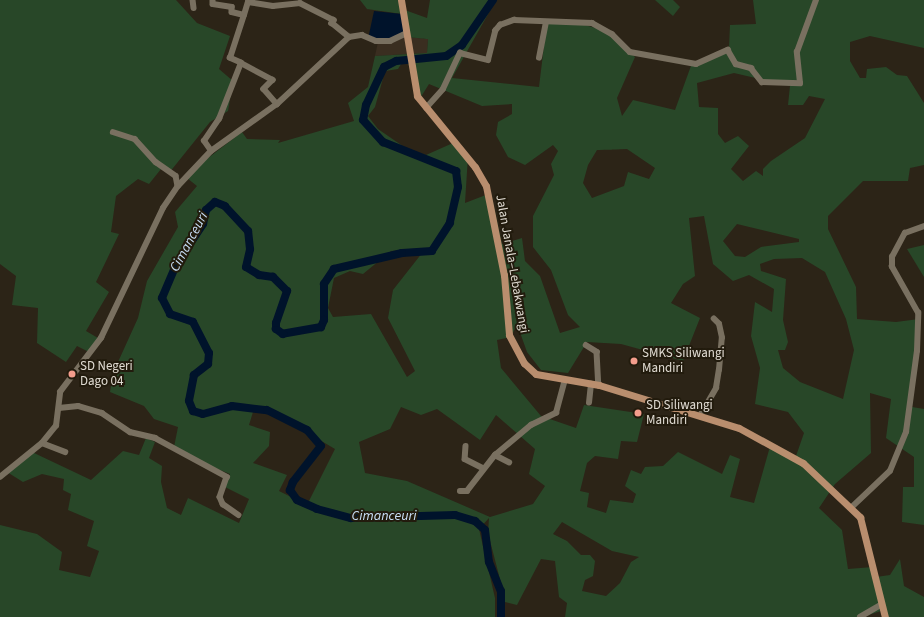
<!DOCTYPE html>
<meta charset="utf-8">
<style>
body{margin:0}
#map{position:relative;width:924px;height:617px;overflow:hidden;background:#2c2417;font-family:"Source Sans 3",sans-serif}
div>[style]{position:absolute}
.commercial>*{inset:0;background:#3a2e20}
.green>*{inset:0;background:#284728}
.water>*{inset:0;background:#00132b}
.river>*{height:8px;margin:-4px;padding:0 4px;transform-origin:4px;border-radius:4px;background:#00132b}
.minor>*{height:5.5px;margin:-2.75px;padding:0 2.75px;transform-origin:2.75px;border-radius:2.75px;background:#797060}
.major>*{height:7px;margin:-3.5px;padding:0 3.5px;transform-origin:3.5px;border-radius:3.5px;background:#b98e6e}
.dots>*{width:11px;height:11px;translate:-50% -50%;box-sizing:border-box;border:2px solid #221b0d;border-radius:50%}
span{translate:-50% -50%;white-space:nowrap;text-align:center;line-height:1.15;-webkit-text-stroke:4px #221b0d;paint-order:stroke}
.street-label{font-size:13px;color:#e0dbd2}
.poi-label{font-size:13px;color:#e0dbd2}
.left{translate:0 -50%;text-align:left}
.water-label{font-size:14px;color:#c8def7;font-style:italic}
</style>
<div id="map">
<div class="commercial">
<div style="clip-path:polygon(406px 37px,428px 39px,427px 53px,375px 56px,378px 42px)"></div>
</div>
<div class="green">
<div style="clip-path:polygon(0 0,176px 0,197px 23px,230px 36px,219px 69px,233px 81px,228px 111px,210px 122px,169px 173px,161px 169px,149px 184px,138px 179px,116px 196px,111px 232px,119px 234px,96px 282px,109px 292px,86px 331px,98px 338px,89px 352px,77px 346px,66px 362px,37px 343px,38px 308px,12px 305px,16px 276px,0 264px)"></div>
<div style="clip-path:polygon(evenodd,360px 0,401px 0,402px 9px,427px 18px,430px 0,496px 0,452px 78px,539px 87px,547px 21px,573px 22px,611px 32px,635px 57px,617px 98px,622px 116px,633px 100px,675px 110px,692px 63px,729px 48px,730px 25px,756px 24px,753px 0,924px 0,924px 48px,870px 36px,850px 42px,850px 61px,860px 78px,866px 78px,867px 69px,886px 67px,897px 75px,907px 76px,924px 103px,924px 165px,910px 168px,908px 181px,863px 181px,828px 216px,828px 229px,856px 287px,857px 319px,896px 322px,919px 319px,912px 407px,924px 409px,924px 525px,902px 522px,903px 487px,914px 487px,914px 457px,886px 438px,891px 399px,870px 393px,871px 453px,835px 484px,819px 508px,842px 530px,848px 569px,873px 567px,876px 577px,890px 575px,900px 559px,904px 586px,924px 597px,924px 617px,885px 617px,881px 611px,862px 617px,565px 617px,567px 603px,559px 597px,555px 561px,541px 559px,517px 605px,501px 601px,502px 587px,488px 533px,489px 518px,479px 529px,495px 598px,495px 617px,0 617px,0 525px,37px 534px,62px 552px,59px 570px,90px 577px,99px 551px,87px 546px,94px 521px,68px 510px,71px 494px,63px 490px,64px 479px,42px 474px,23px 482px,7px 472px,32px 452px,91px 480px,123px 451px,139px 455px,146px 438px,155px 442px,149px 458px,162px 466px,161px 482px,167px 508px,181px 515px,188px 498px,239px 523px,249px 499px,225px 487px,230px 474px,186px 456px,174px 447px,178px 427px,154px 419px,144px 406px,110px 392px,113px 373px,138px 318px,147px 281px,178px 227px,175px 212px,197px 186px,187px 178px,199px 165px,242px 132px,247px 139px,280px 140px,278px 143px,354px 121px,348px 103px,368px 87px,375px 56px,427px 53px,428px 39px,406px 37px,402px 14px,367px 9px,360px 0,406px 56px,419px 100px,429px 84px,482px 106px,512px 104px,512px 114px,498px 122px,496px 135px,508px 157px,525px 165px,553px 145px,558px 151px,551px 164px,554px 175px,533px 216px,533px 247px,551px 270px,568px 315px,580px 327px,560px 333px,540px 276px,525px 261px,522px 238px,502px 244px,491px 193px,465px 203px,468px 156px,453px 143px,426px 155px,407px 149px,378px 129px,368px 116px,375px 107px,385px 71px,398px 69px,406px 56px,360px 0,734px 73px,790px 86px,788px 105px,803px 105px,809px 96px,825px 99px,805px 138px,771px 161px,763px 169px,763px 176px,756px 171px,743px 181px,731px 169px,749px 146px,738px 136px,725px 143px,718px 134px,718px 108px,699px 107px,697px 83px,734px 73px,360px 0,627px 149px,655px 168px,649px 179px,628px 172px,624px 186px,592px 198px,583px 183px,588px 165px,597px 150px,627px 149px,360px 0,704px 216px,713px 264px,733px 281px,749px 275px,774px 289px,772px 312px,755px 302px,751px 336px,760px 368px,755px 404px,788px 412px,804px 433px,796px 456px,771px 443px,754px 503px,730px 497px,740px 459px,730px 455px,722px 474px,678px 452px,663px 466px,645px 467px,641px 474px,631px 470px,625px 486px,636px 494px,633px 503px,610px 500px,606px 513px,587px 507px,589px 493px,580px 491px,587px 463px,595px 456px,618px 459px,621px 441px,637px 442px,644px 414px,584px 405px,576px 428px,541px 416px,501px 368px,497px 340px,511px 337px,517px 324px,527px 352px,541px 370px,568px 373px,587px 342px,621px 344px,683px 361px,700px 318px,671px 303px,683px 284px,695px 276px,689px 218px,704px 216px,360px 0,737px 224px,799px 239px,799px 242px,761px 247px,745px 257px,735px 256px,723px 241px,737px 224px,360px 0,426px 248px,393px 290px,388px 318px,415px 371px,407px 377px,371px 314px,333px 317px,328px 308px,334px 278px,350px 271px,363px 274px,391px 251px,426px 248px,360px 0,802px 258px,825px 272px,846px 319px,854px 350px,843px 399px,800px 382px,783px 368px,778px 350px,785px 350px,788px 342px,783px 320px,786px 279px,761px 271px,760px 264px,774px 259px,802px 258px,360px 0,401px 407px,421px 415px,437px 409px,480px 440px,496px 415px,535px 449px,529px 474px,545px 486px,533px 504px,490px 517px,407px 481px,365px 473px,359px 442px,390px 429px,401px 407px,360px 0,267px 409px,335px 449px,307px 505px,279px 491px,287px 475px,253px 463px,269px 446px,270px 432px,249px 425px,253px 412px,267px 409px,360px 0,562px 522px,612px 551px,639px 557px,631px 562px,620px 583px,606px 596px,582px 591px,585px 580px,593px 576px,595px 561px,590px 555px,581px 555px,567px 541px,553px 534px,562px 522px)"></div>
<div style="clip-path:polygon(655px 0,673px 0,680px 7px,673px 16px)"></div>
<div style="clip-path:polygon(924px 245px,924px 277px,907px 249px)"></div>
</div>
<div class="water">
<div style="clip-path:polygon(374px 11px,402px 14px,404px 32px,392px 41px,368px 39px)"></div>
</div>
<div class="river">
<div style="left:493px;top:0;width:55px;rotate:124.6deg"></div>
<div style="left:462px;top:45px;width:19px;rotate:145deg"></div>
<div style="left:446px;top:56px;width:50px;rotate:174.3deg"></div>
<div style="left:396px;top:61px;width:13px;rotate:153deg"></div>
<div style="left:384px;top:67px;width:42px;rotate:115.3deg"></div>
<div style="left:366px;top:105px;width:15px;rotate:101deg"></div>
<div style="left:363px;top:120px;width:30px;rotate:48deg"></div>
<div style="left:383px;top:142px;width:79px;rotate:21.7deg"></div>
<div style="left:456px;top:171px;width:16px;rotate:83deg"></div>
<div style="left:458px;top:187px;width:37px;rotate:103deg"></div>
<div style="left:450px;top:223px;width:33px;rotate:123deg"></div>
<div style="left:432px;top:251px;width:30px;rotate:176deg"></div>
<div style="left:402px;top:253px;width:70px;rotate:166.8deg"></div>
<div style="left:334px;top:269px;width:18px;rotate:124deg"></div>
<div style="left:324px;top:284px;width:36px;rotate:90deg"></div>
<div style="left:324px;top:320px;width:8px;rotate:113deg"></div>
<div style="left:321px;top:327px;width:39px;rotate:170deg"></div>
<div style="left:283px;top:334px;width:9px;rotate:-144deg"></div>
<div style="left:276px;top:329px;width:6px;rotate:-90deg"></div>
<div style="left:276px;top:323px;width:34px;rotate:-71deg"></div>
<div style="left:287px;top:291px;width:20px;rotate:-135deg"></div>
<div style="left:273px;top:277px;width:14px;rotate:-172deg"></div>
<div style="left:259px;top:275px;width:15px;rotate:-148deg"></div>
<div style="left:246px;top:267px;width:18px;rotate:-77deg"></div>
<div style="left:250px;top:249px;width:18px;rotate:-96deg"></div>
<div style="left:248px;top:231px;width:34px;rotate:-133deg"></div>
<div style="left:225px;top:206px;width:11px;rotate:-158deg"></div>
<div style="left:215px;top:202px;width:12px;rotate:138deg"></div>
<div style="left:206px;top:210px;width:14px;rotate:102deg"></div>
<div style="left:203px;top:224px;width:49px;rotate:123.4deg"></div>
<div style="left:176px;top:265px;width:36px;rotate:113deg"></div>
<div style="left:162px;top:298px;width:18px;rotate:63deg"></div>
<div style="left:170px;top:314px;width:24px;rotate:19deg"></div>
<div style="left:193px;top:322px;width:35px;rotate:63deg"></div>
<div style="left:209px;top:353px;width:11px;rotate:95deg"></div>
<div style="left:208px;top:364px;width:18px;rotate:142deg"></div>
<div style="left:194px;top:375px;width:26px;rotate:101deg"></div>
<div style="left:189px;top:401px;width:11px;rotate:68deg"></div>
<div style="left:193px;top:411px;width:10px;rotate:17deg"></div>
<div style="left:203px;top:414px;width:30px;rotate:-15deg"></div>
<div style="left:232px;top:406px;width:35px;rotate:7deg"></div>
<div style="left:267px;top:410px;width:45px;rotate:26.6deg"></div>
<div style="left:307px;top:430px;width:21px;rotate:49deg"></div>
<div style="left:321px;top:446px;width:46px;rotate:127.9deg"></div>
<div style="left:293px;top:482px;width:9px;rotate:111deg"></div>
<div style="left:290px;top:490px;width:12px;rotate:55deg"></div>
<div style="left:297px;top:500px;width:22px;rotate:24deg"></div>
<div style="left:317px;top:509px;width:35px;rotate:15deg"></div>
<div style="left:351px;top:518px;width:104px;rotate:-1.7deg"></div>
<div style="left:455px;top:515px;width:21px;rotate:17deg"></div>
<div style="left:475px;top:521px;width:13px;rotate:42deg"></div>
<div style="left:485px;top:530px;width:32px;rotate:83deg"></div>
<div style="left:489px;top:562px;width:31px;rotate:68deg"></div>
<div style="left:501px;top:591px;width:26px;rotate:90deg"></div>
</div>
<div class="minor">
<div style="left:193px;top:0;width:8px;rotate:83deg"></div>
<div style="left:213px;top:0;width:4px;rotate:90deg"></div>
<div style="left:213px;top:4px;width:19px;rotate:9deg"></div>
<div style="left:232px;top:7px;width:5px;rotate:90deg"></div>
<div style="left:232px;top:12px;width:12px;rotate:14deg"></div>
<div style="left:244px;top:15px;width:14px;rotate:-73deg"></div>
<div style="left:248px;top:2px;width:25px;rotate:9deg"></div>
<div style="left:273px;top:6px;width:27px;rotate:-6deg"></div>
<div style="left:300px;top:3px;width:38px;rotate:27deg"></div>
<div style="left:334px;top:20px;width:4px;rotate:124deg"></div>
<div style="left:332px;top:23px;width:22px;rotate:39deg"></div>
<div style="left:539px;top:58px;width:36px;rotate:-79deg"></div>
<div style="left:241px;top:63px;width:12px;rotate:-156deg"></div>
<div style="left:230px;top:58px;width:45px;rotate:-72deg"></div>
<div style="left:426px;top:108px;width:25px;rotate:-48deg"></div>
<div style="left:443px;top:89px;width:40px;rotate:-65deg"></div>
<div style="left:460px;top:53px;width:29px;rotate:14deg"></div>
<div style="left:488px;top:60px;width:30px;rotate:-76deg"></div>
<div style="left:495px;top:31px;width:8px;rotate:-50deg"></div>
<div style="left:500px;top:25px;width:15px;rotate:-20deg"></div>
<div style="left:514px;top:20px;width:78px;rotate:2.2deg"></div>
<div style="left:592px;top:23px;width:23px;rotate:29deg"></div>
<div style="left:612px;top:34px;width:25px;rotate:45deg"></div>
<div style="left:630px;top:52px;width:67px;rotate:10.3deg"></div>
<div style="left:696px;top:64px;width:35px;rotate:-24deg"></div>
<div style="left:728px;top:50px;width:16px;rotate:60deg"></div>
<div style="left:736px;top:64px;width:16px;rotate:15deg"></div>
<div style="left:751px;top:68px;width:18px;rotate:52deg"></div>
<div style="left:762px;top:82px;width:38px;rotate:2deg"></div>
<div style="left:800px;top:83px;width:31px;rotate:-96deg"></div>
<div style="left:797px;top:52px;width:55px;rotate:-69.9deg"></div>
<div style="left:113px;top:132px;width:23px;rotate:18deg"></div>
<div style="left:135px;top:139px;width:31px;rotate:48deg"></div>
<div style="left:156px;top:162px;width:24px;rotate:35deg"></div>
<div style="left:176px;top:176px;width:10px;rotate:79deg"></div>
<div style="left:211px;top:151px;width:12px;rotate:-125deg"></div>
<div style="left:204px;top:141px;width:27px;rotate:-56deg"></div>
<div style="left:219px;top:119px;width:60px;rotate:-68.6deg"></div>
<div style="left:241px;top:63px;width:36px;rotate:28deg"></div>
<div style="left:273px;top:80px;width:13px;rotate:135deg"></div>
<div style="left:264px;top:89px;width:20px;rotate:49deg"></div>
<div style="left:586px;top:345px;width:13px;rotate:32deg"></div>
<div style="left:597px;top:352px;width:33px;rotate:87deg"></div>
<div style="left:589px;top:403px;width:19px;rotate:-84deg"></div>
<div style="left:59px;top:408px;width:19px;rotate:-6deg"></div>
<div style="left:78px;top:406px;width:25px;rotate:16deg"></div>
<div style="left:102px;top:413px;width:34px;rotate:34deg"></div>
<div style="left:130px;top:432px;width:26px;rotate:13deg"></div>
<div style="left:155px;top:438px;width:82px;rotate:28.4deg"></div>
<div style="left:227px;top:477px;width:21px;rotate:109deg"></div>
<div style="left:220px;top:497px;width:8px;rotate:67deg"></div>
<div style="left:223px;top:504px;width:19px;rotate:35deg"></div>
<div style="left:700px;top:416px;width:32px;rotate:-60deg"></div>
<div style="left:716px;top:388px;width:18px;rotate:-81deg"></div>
<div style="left:719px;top:370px;width:32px;rotate:-85deg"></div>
<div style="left:722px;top:338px;width:14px;rotate:-102deg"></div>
<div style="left:719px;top:324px;width:7px;rotate:-135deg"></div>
<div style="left:42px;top:443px;width:25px;rotate:21deg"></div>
<div style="left:466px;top:446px;width:13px;rotate:94deg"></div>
<div style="left:465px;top:459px;width:20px;rotate:27deg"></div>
<div style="left:495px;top:455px;width:16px;rotate:27deg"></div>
<div style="left:0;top:477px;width:54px;rotate:-39deg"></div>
<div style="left:42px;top:443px;width:22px;rotate:-51deg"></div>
<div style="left:56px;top:426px;width:34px;rotate:-83deg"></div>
<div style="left:60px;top:392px;width:68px;rotate:-52.8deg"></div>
<div style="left:101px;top:338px;width:144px;rotate:-64.5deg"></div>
<div style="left:163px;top:208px;width:27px;rotate:-56deg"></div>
<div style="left:178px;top:186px;width:48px;rotate:-46.7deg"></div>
<div style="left:211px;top:151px;width:81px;rotate:-35.5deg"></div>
<div style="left:277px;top:104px;width:98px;rotate:-42.9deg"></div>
<div style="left:349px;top:37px;width:13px;rotate:-9deg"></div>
<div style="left:362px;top:35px;width:15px;rotate:23deg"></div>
<div style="left:376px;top:41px;width:14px"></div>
<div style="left:390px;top:41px;width:17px;rotate:-25deg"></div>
<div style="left:460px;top:491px;width:7px"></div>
<div style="left:467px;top:491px;width:46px;rotate:-52.1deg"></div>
<div style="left:495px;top:455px;width:47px;rotate:-39.8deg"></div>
<div style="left:531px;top:425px;width:28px;rotate:-26deg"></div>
<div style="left:556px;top:413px;width:34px;rotate:-75deg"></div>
<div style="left:852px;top:507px;width:52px;rotate:-43.5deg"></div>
<div style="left:890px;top:471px;width:42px;rotate:-67.7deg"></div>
<div style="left:906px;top:432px;width:82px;rotate:-82.3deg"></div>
<div style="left:917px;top:351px;width:38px;rotate:-88deg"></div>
<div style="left:918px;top:313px;width:53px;rotate:-119.5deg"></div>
<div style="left:892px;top:267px;width:10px;rotate:-90deg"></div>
<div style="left:892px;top:257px;width:27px;rotate:-62deg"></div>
<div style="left:905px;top:233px;width:20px;rotate:-20deg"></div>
<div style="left:860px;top:617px;width:24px;rotate:-30deg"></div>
</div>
<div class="major">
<div style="left:401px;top:0;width:97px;rotate:80.5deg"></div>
<div style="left:417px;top:96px;width:92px;rotate:50.8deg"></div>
<div style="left:475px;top:167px;width:22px;rotate:60deg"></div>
<div style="left:486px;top:186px;width:91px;rotate:78.6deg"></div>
<div style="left:504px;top:275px;width:60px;rotate:85.2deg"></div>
<div style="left:509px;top:335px;width:32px;rotate:62deg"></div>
<div style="left:524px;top:363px;width:16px;rotate:43deg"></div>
<div style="left:536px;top:374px;width:64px;rotate:9.9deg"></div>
<div style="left:599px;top:385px;width:146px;rotate:17.1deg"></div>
<div style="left:739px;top:428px;width:73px;rotate:28.7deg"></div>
<div style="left:803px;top:463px;width:79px;rotate:43.5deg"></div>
<div style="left:860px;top:517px;width:103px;rotate:76deg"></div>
</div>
<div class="dots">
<div style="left:634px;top:361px;background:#f49d8c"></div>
<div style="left:72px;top:374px;background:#f49d8c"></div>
<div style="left:638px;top:413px;background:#f49d8c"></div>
</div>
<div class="street-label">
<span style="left:512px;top:264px;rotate:80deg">Jalan Janala–Lebakwangi</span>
</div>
<div class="poi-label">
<span class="left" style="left:642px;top:361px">SMKS Siliwangi<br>Mandiri</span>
<span class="left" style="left:80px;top:374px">SD Negeri<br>Dago 04</span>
<span class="left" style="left:646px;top:413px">SD Siliwangi<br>Mandiri</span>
</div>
<div class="water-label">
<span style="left:189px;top:242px;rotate:-62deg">Cimanceuri</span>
<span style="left:384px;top:516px">Cimanceuri</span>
</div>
</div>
